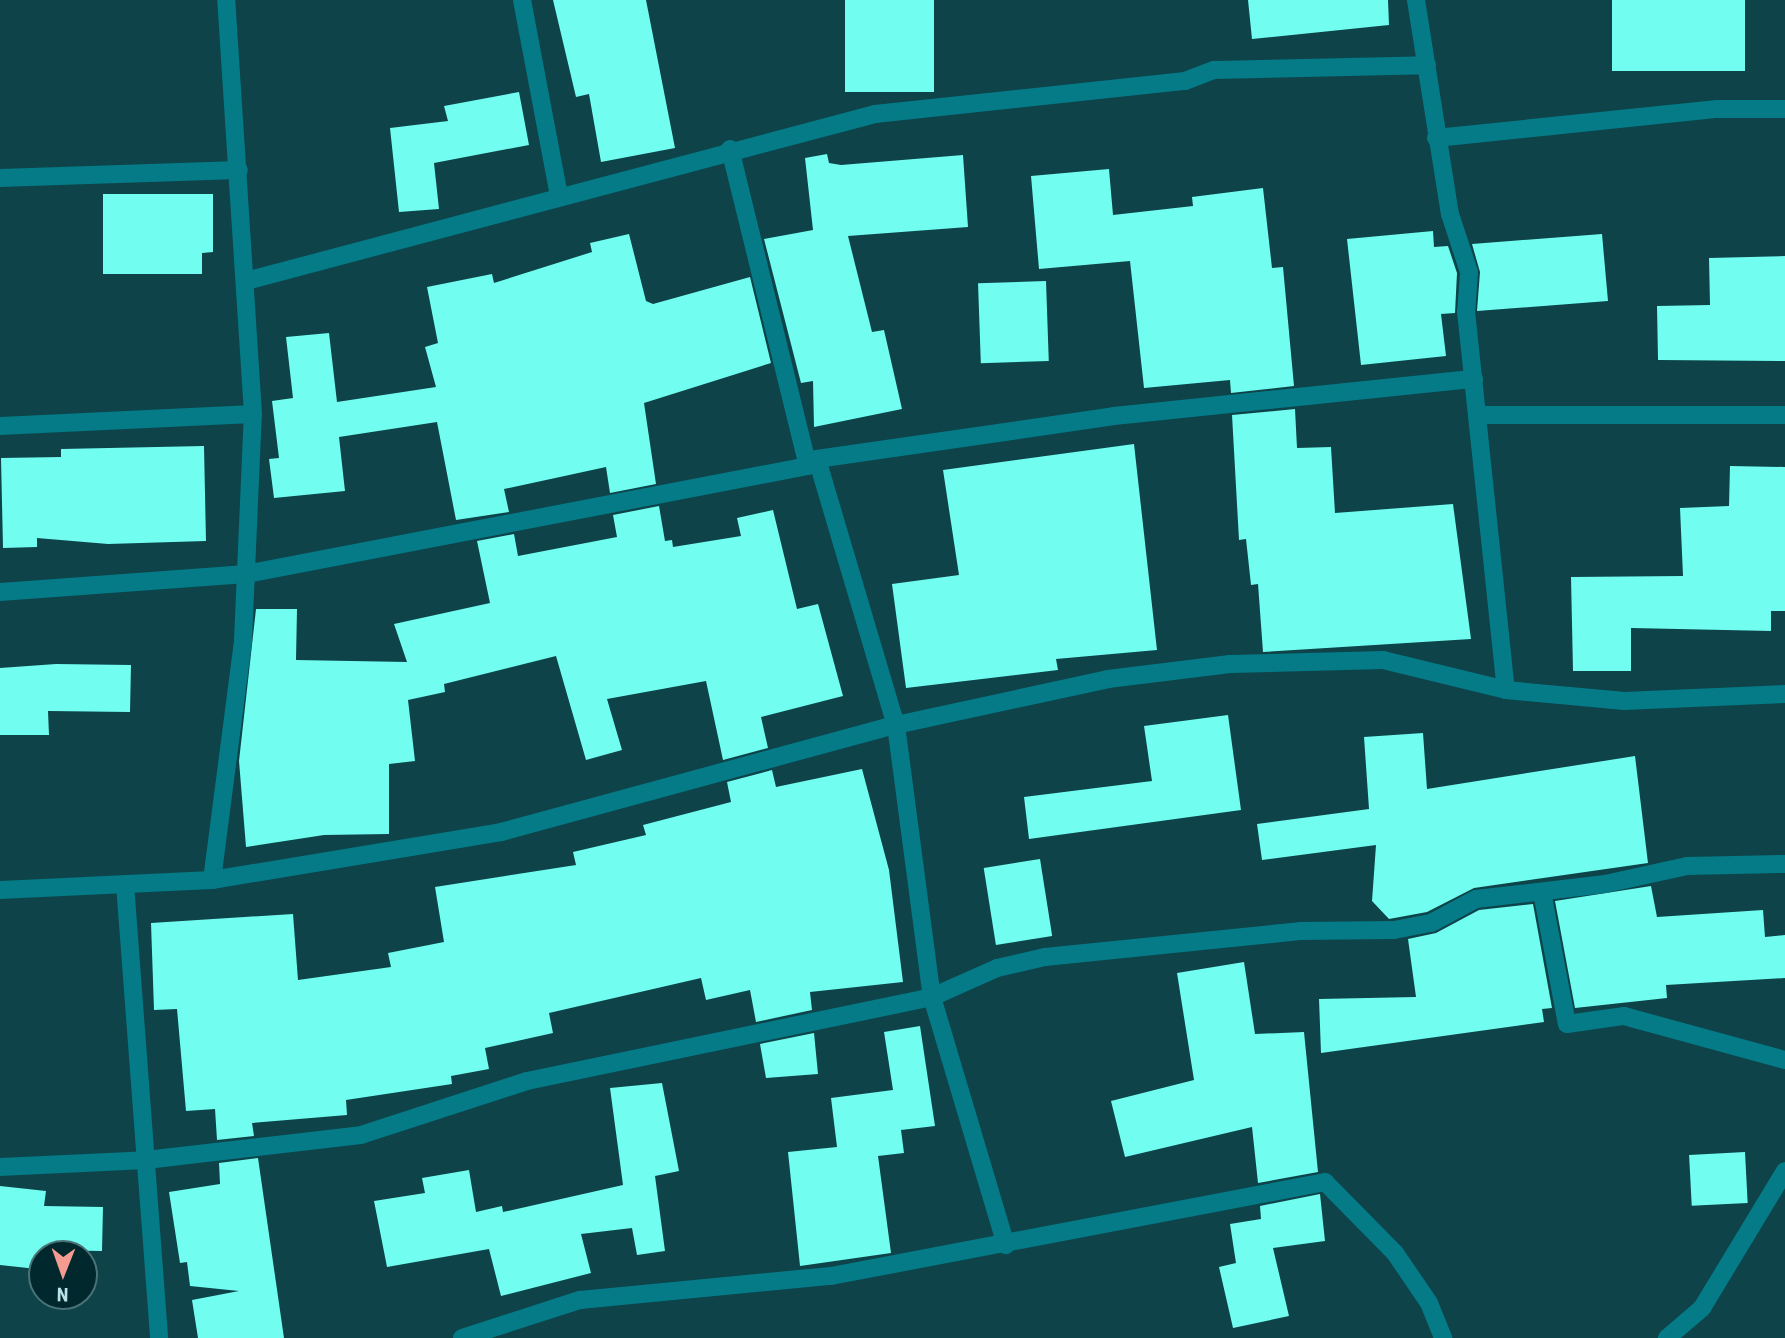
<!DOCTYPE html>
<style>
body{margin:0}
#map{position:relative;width:1785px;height:1338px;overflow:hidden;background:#0d4349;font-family:"Roboto Condensed",sans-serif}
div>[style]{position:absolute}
.building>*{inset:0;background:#71fdf0;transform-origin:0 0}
.street>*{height:18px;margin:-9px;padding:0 9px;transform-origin:9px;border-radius:9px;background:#047b87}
span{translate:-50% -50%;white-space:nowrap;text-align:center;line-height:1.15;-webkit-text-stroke:7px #00282d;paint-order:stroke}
.north{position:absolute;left:28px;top:1240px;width:70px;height:70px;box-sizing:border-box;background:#00282d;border:2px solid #4a7378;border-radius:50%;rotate:181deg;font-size:19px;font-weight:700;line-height:28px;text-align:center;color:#b8e3e9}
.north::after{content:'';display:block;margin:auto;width:24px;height:32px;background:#f59c92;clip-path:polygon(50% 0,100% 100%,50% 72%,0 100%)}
</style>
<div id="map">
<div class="building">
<div style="clip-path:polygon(553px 0,646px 0,675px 148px,601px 162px,589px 94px,576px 97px)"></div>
<div style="left:845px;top:0;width:89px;height:92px"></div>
<div style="clip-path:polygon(1248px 0,1388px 0,1389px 25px,1252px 39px)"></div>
<div style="left:1612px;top:0;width:133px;height:71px"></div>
<div style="clip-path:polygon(519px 92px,529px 145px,434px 163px,439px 209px,399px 212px,390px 128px,448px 121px,444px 106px)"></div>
<div style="clip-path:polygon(827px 154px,829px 163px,841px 165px,963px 155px,968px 227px,848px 236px,872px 332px,884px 330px,902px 409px,814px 427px,813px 381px,801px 383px,764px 239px,813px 230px,805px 158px)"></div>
<div style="clip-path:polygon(1109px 169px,1113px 215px,1193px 206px,1192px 197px,1263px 188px,1272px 268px,1283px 267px,1294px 386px,1231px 393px,1230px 380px,1144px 388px,1130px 261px,1039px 269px,1031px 176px)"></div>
<div style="clip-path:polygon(103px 194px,213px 194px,213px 252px,202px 253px,202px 274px,103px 274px)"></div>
<div style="clip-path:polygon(1433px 231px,1434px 247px,1448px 246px,1457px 273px,1455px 313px,1441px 314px,1446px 356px,1361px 365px,1347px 239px)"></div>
<div style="clip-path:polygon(629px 234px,646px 301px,653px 304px,750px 277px,771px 363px,644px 403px,656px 484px,610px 493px,606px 467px,504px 489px,509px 512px,456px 520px,437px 422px,339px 437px,345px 491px,274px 498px,269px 459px,279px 458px,272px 401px,293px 398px,286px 337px,329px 333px,337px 402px,436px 387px,425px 347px,438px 343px,427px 287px,492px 274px,494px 283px,592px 252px,590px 243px)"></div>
<div style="clip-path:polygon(1602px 234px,1608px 301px,1477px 311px,1480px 272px,1472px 244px)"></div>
<div style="clip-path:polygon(1785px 256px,1785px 361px,1658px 360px,1657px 306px,1710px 305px,1709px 258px)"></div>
<div style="left:1046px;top:281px;width:80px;height:68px;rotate:88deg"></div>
<div style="clip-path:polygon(1295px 409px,1297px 448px,1331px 447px,1335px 513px,1453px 504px,1471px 639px,1263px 652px,1258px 584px,1251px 585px,1246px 539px,1239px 540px,1232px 415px)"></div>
<div style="clip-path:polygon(1134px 444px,1157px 650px,1056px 659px,1058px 670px,906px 688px,892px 584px,959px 575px,943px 470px)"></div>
<div style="clip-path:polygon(204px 446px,206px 541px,108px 544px,37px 538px,37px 547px,3px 548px,1px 458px,61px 457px,61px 449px)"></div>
<div style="clip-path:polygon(1730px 466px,1785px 467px,1785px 611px,1771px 611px,1771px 631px,1631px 628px,1631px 671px,1573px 671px,1571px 577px,1683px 576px,1680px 508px,1729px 506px)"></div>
<div style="clip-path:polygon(659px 506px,665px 541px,672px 540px,673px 547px,741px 536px,737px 518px,773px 510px,797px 609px,818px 604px,843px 696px,761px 717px,768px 748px,723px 760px,706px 681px,607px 699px,622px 750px,586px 760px,556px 656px,444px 684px,445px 692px,408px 700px,415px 761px,389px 764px,389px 834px,324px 835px,246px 847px,239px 761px,256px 609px,297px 609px,296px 660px,407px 662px,394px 624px,490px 603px,477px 541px,514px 534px,518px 556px,617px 537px,613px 515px)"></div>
<div style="clip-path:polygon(56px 664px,131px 665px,130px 712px,48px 711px,49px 735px,0 735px,0 668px)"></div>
<div style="clip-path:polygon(1228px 715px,1241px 810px,1029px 839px,1024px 797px,1152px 781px,1144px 726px)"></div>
<div style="clip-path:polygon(1423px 733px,1427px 789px,1635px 756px,1648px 863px,1474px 888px,1427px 912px,1389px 919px,1372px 901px,1376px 845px,1262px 860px,1257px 824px,1369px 809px,1364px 737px)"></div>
<div style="clip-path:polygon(862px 769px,889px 870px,903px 982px,810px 992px,812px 1010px,756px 1022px,750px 990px,706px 1000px,701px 978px,549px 1013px,553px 1033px,485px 1048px,489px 1069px,451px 1076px,452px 1084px,346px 1100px,347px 1115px,252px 1123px,254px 1136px,217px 1140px,215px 1109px,186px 1111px,177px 1009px,154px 1010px,151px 923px,293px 914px,298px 980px,391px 967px,388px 953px,444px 942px,435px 887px,576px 865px,573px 852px,646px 835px,643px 825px,731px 802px,727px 782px,772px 770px,776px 787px)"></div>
<div style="left:1040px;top:859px;width:78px;height:57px;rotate:81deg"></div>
<div style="clip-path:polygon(1651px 886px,1657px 917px,1763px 910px,1765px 937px,1785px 935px,1785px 978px,1666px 985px,1667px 998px,1575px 1008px,1555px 901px)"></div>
<div style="clip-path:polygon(1533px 904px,1552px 1008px,1542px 1009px,1544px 1022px,1321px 1053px,1319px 999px,1416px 997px,1408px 939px,1436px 933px,1479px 910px)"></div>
<div style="clip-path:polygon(1244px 962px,1255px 1034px,1304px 1032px,1318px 1172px,1258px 1183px,1252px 1127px,1125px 1157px,1111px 1101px,1194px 1080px,1177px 973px)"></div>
<div style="clip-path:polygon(920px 1026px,935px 1126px,901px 1130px,904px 1153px,878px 1156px,891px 1253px,800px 1266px,788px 1152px,837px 1147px,831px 1098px,893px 1090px,884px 1032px)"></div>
<div style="clip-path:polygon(814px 1033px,818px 1074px,766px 1078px,760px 1044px)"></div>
<div style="clip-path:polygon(662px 1083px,679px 1171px,655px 1176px,665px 1251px,637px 1255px,632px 1228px,581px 1234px,591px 1273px,501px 1296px,489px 1249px,387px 1267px,374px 1201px,425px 1193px,422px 1178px,469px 1170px,476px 1212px,502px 1206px,503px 1212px,623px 1185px,610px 1088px)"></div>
<div style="left:1745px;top:1152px;width:51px;height:56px;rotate:87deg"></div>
<div style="clip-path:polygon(258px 1158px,284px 1338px,198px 1338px,192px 1300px,239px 1291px,190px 1286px,187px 1262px,180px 1263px,169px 1192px,220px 1184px,219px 1163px)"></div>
<div style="clip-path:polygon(0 1186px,46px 1191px,44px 1206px,103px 1207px,102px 1251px,39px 1250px,37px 1269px,0 1265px)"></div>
<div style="clip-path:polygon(1320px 1194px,1325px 1241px,1273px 1248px,1289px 1316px,1233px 1328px,1219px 1267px,1236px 1263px,1230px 1224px,1261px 1219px,1260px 1206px)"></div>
</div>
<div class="street">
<div style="left:522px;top:0;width:199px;rotate:79.3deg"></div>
<div style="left:1416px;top:0;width:217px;rotate:81deg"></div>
<div style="left:1450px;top:214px;width:61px;rotate:71.9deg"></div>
<div style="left:1469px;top:272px;width:39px;rotate:94deg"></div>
<div style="left:1466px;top:311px;width:381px;rotate:84deg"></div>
<div style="left:1436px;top:138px;width:283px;rotate:-5.9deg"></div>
<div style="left:1718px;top:109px;width:67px"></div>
<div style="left:730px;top:149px;width:326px;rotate:76.2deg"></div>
<div style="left:0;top:178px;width:239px;rotate:-1.9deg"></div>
<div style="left:246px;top:281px;width:651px;rotate:-14.87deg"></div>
<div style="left:875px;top:114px;width:312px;rotate:-6.1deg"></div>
<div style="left:1185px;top:81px;width:31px;rotate:-21deg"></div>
<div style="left:1214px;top:70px;width:213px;rotate:-1.3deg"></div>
<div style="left:1478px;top:415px;width:307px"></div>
<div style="left:0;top:426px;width:253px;rotate:-2.7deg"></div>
<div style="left:817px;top:459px;width:277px;rotate:73.5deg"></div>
<div style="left:896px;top:725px;width:274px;rotate:82.5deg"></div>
<div style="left:932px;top:997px;width:259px;rotate:73.4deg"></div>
<div style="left:0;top:592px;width:247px;rotate:-4.2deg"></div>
<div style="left:246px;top:574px;width:572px;rotate:-10.88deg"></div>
<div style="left:808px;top:466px;width:11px;rotate:-38deg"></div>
<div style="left:817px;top:459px;width:300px;rotate:-8.2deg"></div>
<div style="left:1114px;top:416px;width:362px;rotate:-5.9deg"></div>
<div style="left:212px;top:880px;width:242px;rotate:-82.6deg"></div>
<div style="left:243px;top:640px;width:226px;rotate:-87.5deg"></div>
<div style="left:253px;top:414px;width:415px;rotate:-93.7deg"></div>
<div style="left:125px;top:884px;width:455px;rotate:85.7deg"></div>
<div style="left:0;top:890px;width:212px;rotate:-2.7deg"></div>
<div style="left:212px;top:880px;width:293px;rotate:-9.4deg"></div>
<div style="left:501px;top:832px;width:409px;rotate:-15.2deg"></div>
<div style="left:896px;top:725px;width:217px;rotate:-12.2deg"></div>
<div style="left:1108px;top:679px;width:123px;rotate:-7deg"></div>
<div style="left:1230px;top:664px;width:153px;rotate:-1.5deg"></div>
<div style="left:1383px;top:660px;width:127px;rotate:13.7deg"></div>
<div style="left:1506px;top:690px;width:119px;rotate:5.3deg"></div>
<div style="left:1624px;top:701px;width:161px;rotate:-2.5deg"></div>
<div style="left:1542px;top:892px;width:134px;rotate:79.3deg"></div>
<div style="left:1567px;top:1024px;width:58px;rotate:-8deg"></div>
<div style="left:1624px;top:1016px;width:167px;rotate:15.3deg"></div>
<div style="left:0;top:1167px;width:146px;rotate:-2.7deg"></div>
<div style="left:146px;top:1160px;width:216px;rotate:-6.6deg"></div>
<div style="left:361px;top:1135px;width:175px;rotate:-18deg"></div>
<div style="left:527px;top:1081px;width:414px;rotate:-11.7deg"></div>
<div style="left:932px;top:997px;width:71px;rotate:-24deg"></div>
<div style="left:997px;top:968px;width:49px;rotate:-12.9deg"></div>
<div style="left:1045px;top:957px;width:256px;rotate:-5.8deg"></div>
<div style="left:1300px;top:931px;width:94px;rotate:-0.6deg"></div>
<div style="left:1394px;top:930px;width:38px;rotate:-11deg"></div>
<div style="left:1431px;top:923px;width:51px;rotate:-28.1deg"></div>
<div style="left:1476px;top:899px;width:130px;rotate:-6.6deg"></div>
<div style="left:1605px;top:884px;width:84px;rotate:-12.4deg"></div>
<div style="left:1687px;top:866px;width:98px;rotate:-1.2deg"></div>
<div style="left:462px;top:1338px;width:124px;rotate:-17.9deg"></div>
<div style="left:580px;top:1300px;width:252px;rotate:-5.5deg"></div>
<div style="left:831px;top:1276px;width:503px;rotate:-10.77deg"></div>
<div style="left:1325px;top:1182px;width:100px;rotate:45.4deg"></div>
<div style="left:1395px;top:1253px;width:60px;rotate:55.8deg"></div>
<div style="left:1429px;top:1303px;width:38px;rotate:68deg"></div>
<div style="left:1667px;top:1338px;width:46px;rotate:-40.6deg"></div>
<div style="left:1702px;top:1308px;width:160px;rotate:-58.8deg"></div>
</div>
<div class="north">N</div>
</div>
